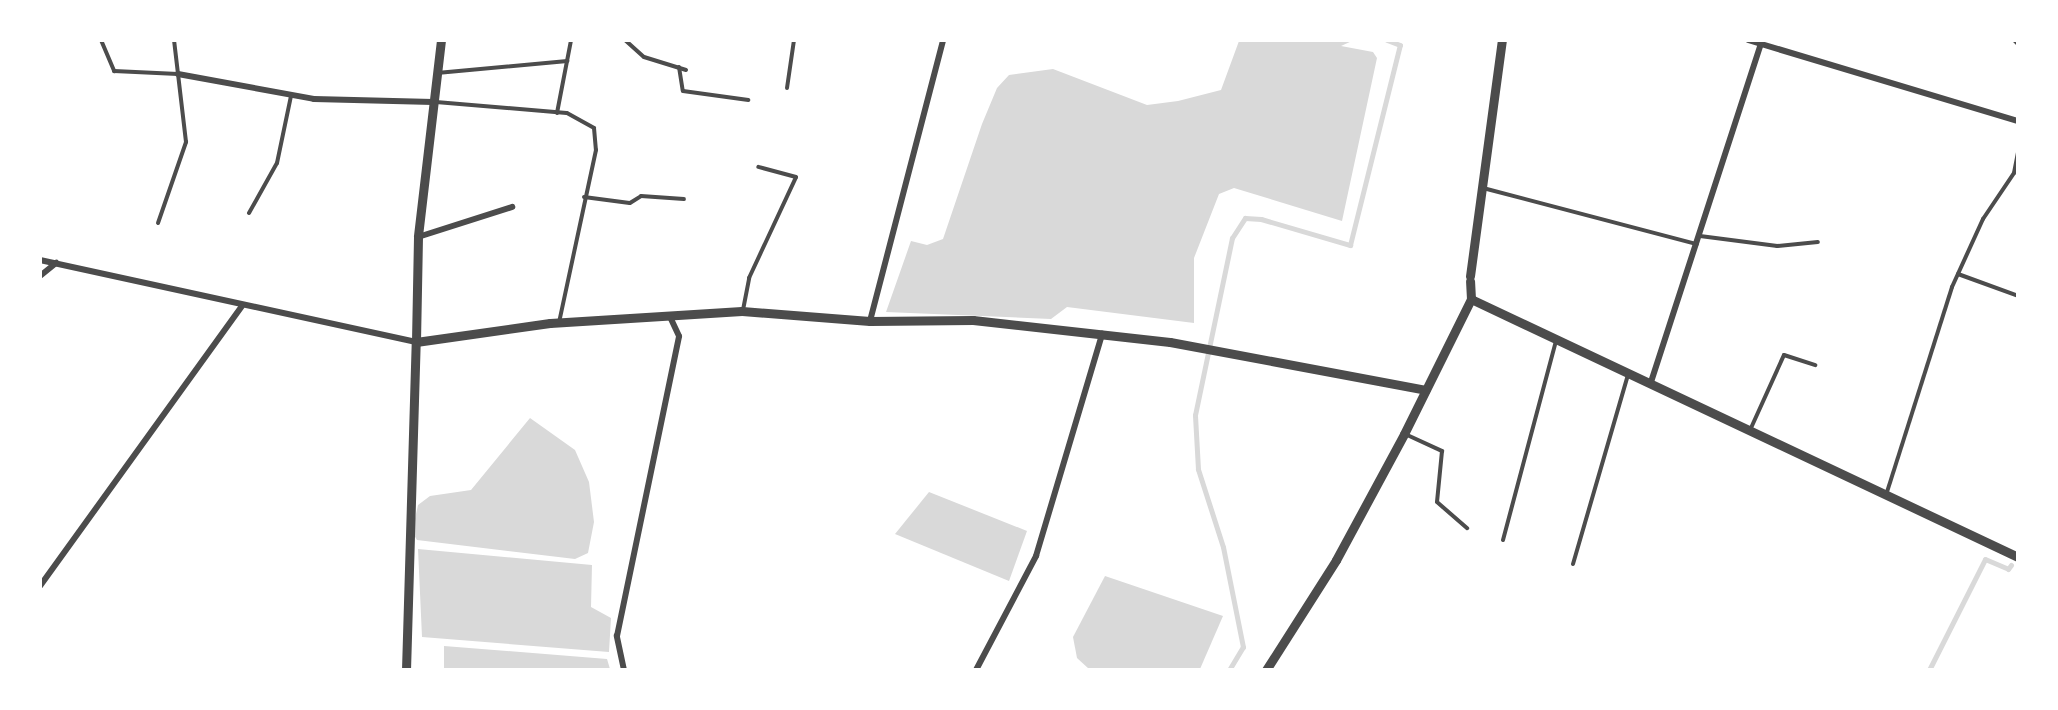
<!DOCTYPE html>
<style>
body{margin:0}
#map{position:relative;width:2058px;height:710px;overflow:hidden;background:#fff;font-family:Overpass,sans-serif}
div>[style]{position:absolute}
.water>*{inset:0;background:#d9d9d9}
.stream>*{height:5px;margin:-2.5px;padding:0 2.5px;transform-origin:2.5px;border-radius:2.5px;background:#d9d9d9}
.service>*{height:4px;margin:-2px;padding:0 2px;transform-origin:2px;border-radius:2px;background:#4c4c4c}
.minor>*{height:6px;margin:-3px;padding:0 3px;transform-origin:3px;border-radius:3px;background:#4c4c4c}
.tertiary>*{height:9px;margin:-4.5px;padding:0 4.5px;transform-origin:4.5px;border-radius:4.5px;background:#4c4c4c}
span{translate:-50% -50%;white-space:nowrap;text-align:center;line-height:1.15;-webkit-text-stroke:4.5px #fff;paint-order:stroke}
.frame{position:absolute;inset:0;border:42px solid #fff;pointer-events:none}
</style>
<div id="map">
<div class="water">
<div style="clip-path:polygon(1239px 41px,1352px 41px,1341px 46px,1373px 52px,1377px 58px,1342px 221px,1234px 188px,1219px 194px,1194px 258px,1194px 323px,1067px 307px,1051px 319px,886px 312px,911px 241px,927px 245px,943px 239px,982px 124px,997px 88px,1009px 75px,1053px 69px,1147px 105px,1178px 101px,1221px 90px)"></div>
<div style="clip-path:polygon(530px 418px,575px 450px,589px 482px,594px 522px,588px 553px,575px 559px,417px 540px,412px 532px,418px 505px,430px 496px,471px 490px)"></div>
<div style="clip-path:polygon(929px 492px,1027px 531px,1009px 581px,895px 534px)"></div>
<div style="clip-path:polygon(418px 549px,592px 565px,591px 607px,611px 618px,609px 652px,422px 637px)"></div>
<div style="clip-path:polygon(1105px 576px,1223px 616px,1200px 669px,1089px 669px,1077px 658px,1073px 637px)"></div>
<div style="clip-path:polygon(444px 646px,607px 659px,610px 669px,444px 669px)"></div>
</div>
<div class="stream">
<div style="left:1229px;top:670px;width:27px;rotate:-59deg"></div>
<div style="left:1243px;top:647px;width:102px;rotate:-101.3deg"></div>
<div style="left:1223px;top:547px;width:82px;rotate:-107.8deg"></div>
<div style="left:1198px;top:469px;width:54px;rotate:-93.2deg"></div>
<div style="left:1195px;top:415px;width:181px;rotate:-78.2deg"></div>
<div style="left:1232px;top:238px;width:24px;rotate:-57deg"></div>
<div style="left:1245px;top:218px;width:16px;rotate:4deg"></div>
<div style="left:1261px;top:219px;width:93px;rotate:16.3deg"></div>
<div style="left:1350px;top:245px;width:206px;rotate:-76deg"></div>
<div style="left:1400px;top:45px;width:14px;rotate:-159deg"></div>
<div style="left:1929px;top:670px;width:124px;rotate:-63.2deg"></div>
<div style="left:1985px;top:559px;width:25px;rotate:23deg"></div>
<div style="left:2008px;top:569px;width:5px;rotate:-53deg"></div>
</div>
<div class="service">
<div style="left:101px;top:40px;width:34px;rotate:67deg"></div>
<div style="left:114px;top:71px;width:64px;rotate:2.7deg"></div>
<div style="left:625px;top:40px;width:25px;rotate:42deg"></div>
<div style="left:644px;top:57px;width:44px;rotate:17.2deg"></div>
<div style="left:2014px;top:40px;width:6px;rotate:45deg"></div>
<div style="left:679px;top:67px;width:24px;rotate:81deg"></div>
<div style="left:683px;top:91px;width:66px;rotate:7.9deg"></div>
<div style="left:437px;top:73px;width:131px;rotate:-5.3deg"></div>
<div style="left:787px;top:88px;width:49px;rotate:-81.7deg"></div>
<div style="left:436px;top:102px;width:131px;rotate:4.8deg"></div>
<div style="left:567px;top:113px;width:31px;rotate:29deg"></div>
<div style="left:594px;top:128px;width:22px;rotate:85deg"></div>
<div style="left:596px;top:150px;width:176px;rotate:102.1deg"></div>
<div style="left:557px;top:113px;width:74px;rotate:-79.1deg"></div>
<div style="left:1483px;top:188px;width:221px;rotate:14.7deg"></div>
<div style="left:584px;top:197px;width:46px;rotate:7.4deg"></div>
<div style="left:630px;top:203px;width:13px;rotate:-32deg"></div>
<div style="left:641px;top:196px;width:43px;rotate:4deg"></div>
<div style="left:249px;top:213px;width:57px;rotate:-60.8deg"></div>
<div style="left:277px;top:163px;width:68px;rotate:-78.2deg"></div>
<div style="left:158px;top:223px;width:86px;rotate:-70.9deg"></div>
<div style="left:186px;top:142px;width:103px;rotate:-96.7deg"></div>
<div style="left:1700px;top:236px;width:78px;rotate:7.4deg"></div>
<div style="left:1777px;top:246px;width:41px;rotate:-5.6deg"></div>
<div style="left:1958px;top:274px;width:64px;rotate:20.1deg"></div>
<div style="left:743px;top:310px;width:33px;rotate:-79deg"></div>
<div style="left:749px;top:278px;width:111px;rotate:-65deg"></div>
<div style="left:796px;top:177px;width:39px;rotate:-165deg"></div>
<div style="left:1751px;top:428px;width:80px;rotate:-65.7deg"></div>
<div style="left:1784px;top:355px;width:33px;rotate:18deg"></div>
<div style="left:1405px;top:434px;width:41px;rotate:24.7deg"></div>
<div style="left:1442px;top:451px;width:51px;rotate:95.6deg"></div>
<div style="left:1437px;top:502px;width:40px;rotate:41deg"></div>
<div style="left:1887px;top:492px;width:215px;rotate:-72.4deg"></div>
<div style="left:1952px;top:287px;width:75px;rotate:-65.5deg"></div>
<div style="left:1983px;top:219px;width:55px;rotate:-56deg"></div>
<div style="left:2014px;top:173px;width:21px;rotate:-79deg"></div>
<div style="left:1503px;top:540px;width:206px;rotate:-75.1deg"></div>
<div style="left:1573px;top:564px;width:197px;rotate:-73.8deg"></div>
</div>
<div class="minor">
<div style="left:1748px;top:40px;width:282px;rotate:16.7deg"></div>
<div style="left:178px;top:74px;width:138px;rotate:10.4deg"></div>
<div style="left:314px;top:99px;width:119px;rotate:1.4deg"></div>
<div style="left:418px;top:237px;width:99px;rotate:-17.7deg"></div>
<div style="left:40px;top:260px;width:385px;rotate:12.3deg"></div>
<div style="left:40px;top:276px;width:21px;rotate:-39deg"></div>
<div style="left:870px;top:321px;width:290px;rotate:-75.4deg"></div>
<div style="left:1651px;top:382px;width:360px;rotate:-72deg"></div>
<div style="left:40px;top:586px;width:345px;rotate:-54.2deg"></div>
<div style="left:624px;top:670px;width:35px;rotate:-102deg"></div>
<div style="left:617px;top:636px;width:306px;rotate:-78.3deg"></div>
<div style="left:679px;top:336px;width:23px;rotate:-115deg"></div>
<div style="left:976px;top:670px;width:129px;rotate:-62.2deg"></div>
<div style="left:1036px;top:556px;width:232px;rotate:-73.4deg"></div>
</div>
<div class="tertiary">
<div style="left:441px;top:40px;width:198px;rotate:96.7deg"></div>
<div style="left:418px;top:237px;width:105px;rotate:91.1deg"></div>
<div style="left:416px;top:342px;width:135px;rotate:-8.1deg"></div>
<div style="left:550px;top:323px;width:192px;rotate:-3.6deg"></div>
<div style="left:742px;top:311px;width:128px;rotate:4.5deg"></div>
<div style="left:870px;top:321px;width:103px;rotate:-0.6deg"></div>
<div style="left:973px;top:320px;width:198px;rotate:6.4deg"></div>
<div style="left:1170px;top:342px;width:260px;rotate:10.6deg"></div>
<div style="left:1470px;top:276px;width:238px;rotate:-82.3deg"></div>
<div style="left:1471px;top:299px;width:605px;rotate:25.25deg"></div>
<div style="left:406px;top:670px;width:328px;rotate:-88.3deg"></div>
<div style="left:1266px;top:670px;width:130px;rotate:-57.5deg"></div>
<div style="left:1336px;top:560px;width:143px;rotate:-61.6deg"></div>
<div style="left:1404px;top:434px;width:151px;rotate:-63.6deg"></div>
<div style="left:1471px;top:299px;width:18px;rotate:-93deg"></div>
</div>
<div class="frame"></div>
</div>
